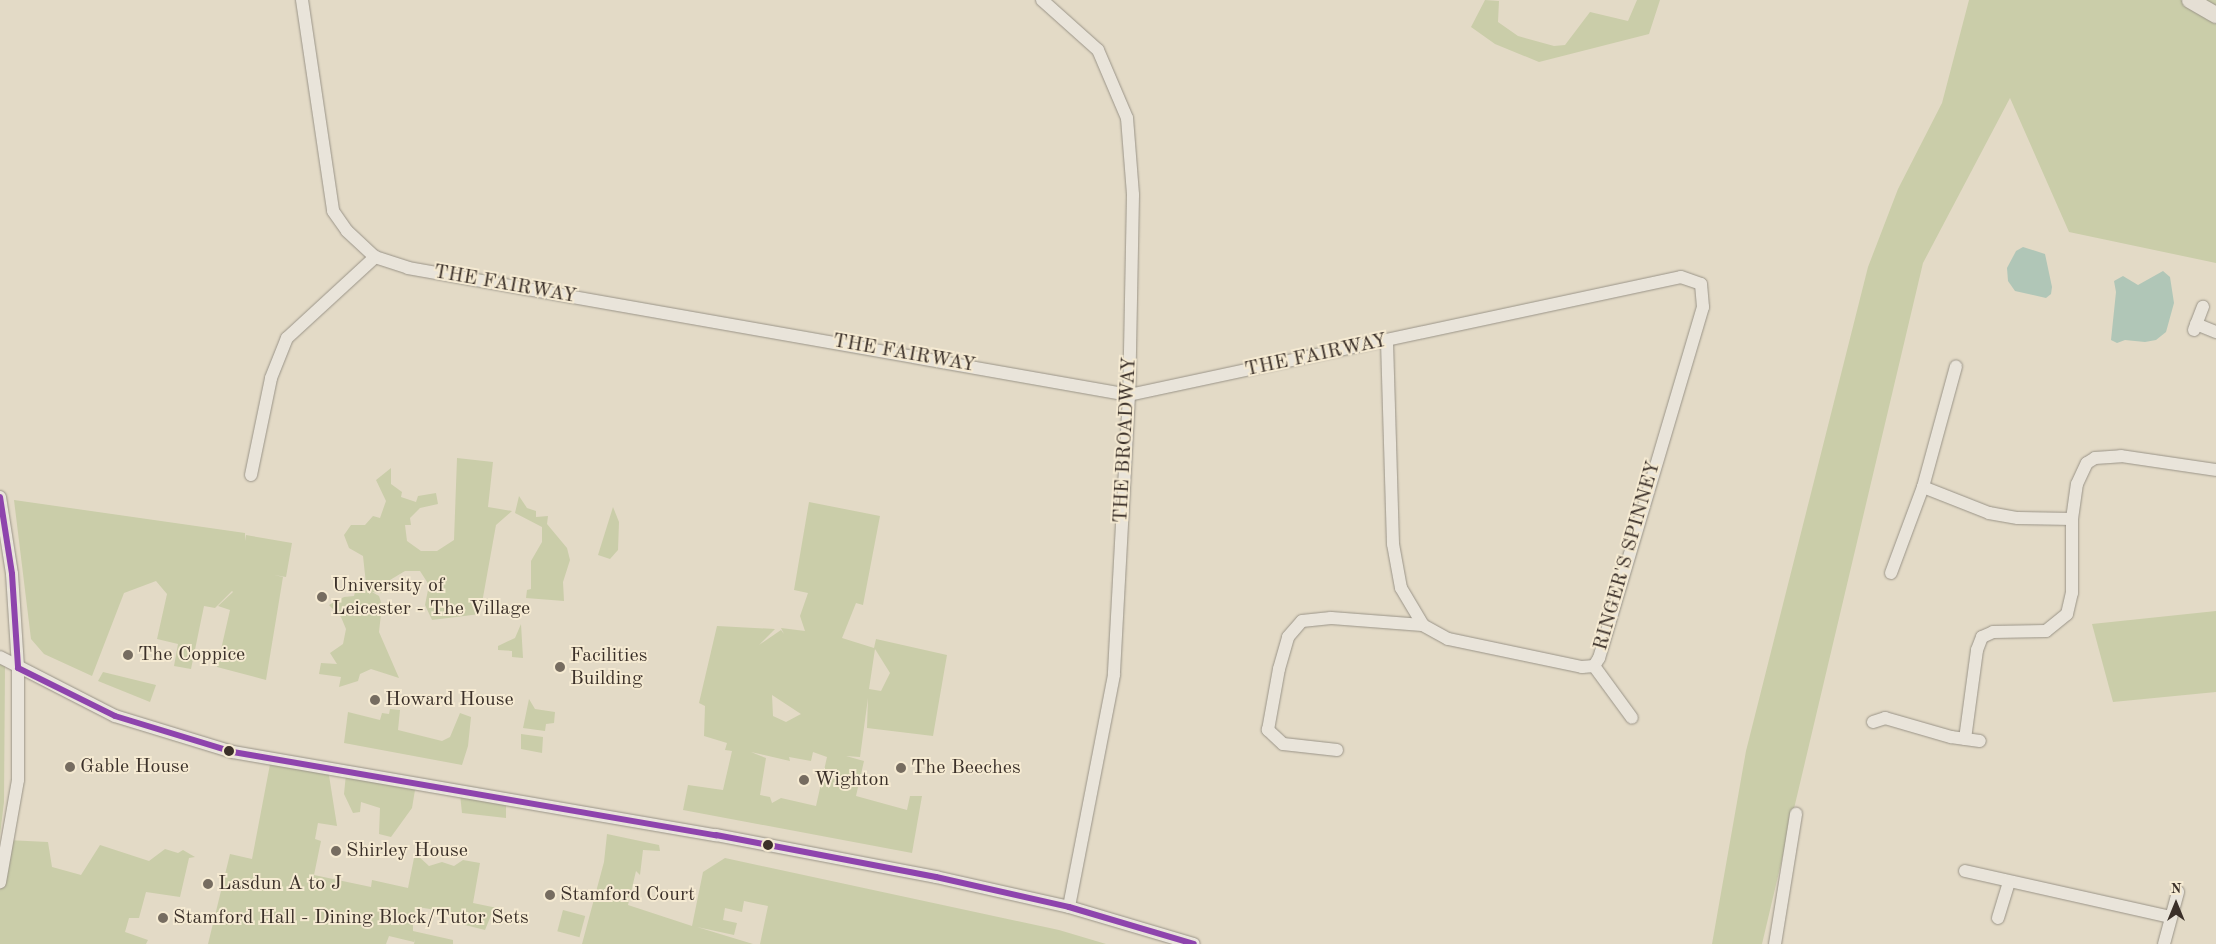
<!DOCTYPE html>
<style>
body{margin:0}
#map{position:relative;width:2216px;height:944px;overflow:hidden;background:#e3dac6;font-family:"Old Standard TT",serif}
div>[style]{position:absolute}
.green>*{inset:0;background:#cacda9;transform-origin:0 0}
.water>*{inset:0;background:#b0c6b7}
.roads{filter:drop-shadow(0 0 1px #9a9488) drop-shadow(0 0 1px #9a9488)}
.minor>*{height:12px;margin:-6px;padding:0 6px;transform-origin:6px;border-radius:6px;background:#e9e4da}
.major>*{height:16px;margin:-8px;padding:0 8px;transform-origin:8px;border-radius:8px;background:#e5dfd4}
.bus-1>*{height:6px;margin:-3px;padding:0 3px;transform-origin:3px;border-radius:3px;background:#8e44ad}
.dots>*{width:14px;height:14px;translate:-50% -50%;box-sizing:border-box;border:2px solid #f5ead2;border-radius:50%}
span{translate:-50% -50%;white-space:nowrap;text-align:center;line-height:1.15;-webkit-text-stroke:4px #f5ead2;paint-order:stroke}
.street-label{font-size:20px;color:#3b3029}
.poi-label{font-size:20px;color:#3b3029}
.left{translate:0 -50%;text-align:left}
.north{position:absolute;left:2151px;top:879px;width:50px;height:50px;-webkit-text-stroke:4px #f5ead2;paint-order:stroke;rotate:0deg;font-size:14px;font-weight:700;line-height:20px;text-align:center;color:#3b3029}
.north::after{content:'';display:block;margin:auto;width:18px;height:22px;background:#3b3029;clip-path:polygon(50% 0,100% 100%,50% 72%,0 100%)}
</style>
<div id="map">
<div class="green">
<div style="clip-path:polygon(1485px 0,1499px 1px,1498px 22px,1518px 36px,1554px 46px,1565px 45px,1590px 12px,1628px 21px,1637px 0,1660px 0,1649px 34px,1539px 62px,1495px 44px,1471px 27px)"></div>
<div style="clip-path:polygon(1969px 0,2216px 0,2216px 263px,2069px 232px,2010px 98px,1923px 263px,1762px 944px,1712px 944px,1746px 751px,1868px 267px,1898px 189px,1942px 103px)"></div>
<div style="clip-path:polygon(457px 458px,493px 462px,488px 507px,512px 511px,496px 525px,480px 614px,432px 620px,425px 605px,429px 585px,420px 571px,405px 571px,390px 580px,388px 587px,383px 587px,382px 593px,372px 592px,379px 596px,382px 605px,379px 632px,399px 678px,371px 669px,360px 674px,358px 681px,339px 687px,341px 677px,319px 674px,321px 663px,337px 664px,330px 653px,343px 644px,346px 629px,341px 617px,329px 605px,344px 597px,354px 596px,356px 588px,365px 590px,366px 584px,363px 556px,349px 548px,344px 535px,351px 525px,365px 525px,373px 516px,380px 518px,386px 501px,376px 480px,391px 468px,391px 484px,402px 492px,401px 497px,416px 502px,418px 496px,436px 493px,438px 504px,420px 508px,410px 518px,411px 525px,405px 525px,407px 541px,421px 551px,437px 551px,454px 540px)"></div>
<div style="clip-path:polygon(519px 496px,527px 508px,536px 511px,536px 517px,548px 516px,547px 524px,567px 548px,570px 560px,563px 582px,564px 601px,526px 598px,527px 590px,531px 589px,531px 561px,542px 542px,542px 527px,515px 513px)"></div>
<div style="clip-path:polygon(14px 500px,245px 533px,245px 541px,246px 535px,292px 543px,286px 577px,274px 575px,283px 577px,266px 680px,217px 667px,230px 610px,218px 606px,233px 592px,232px 591px,215px 608px,204px 606px,191px 669px,174px 666px,178px 644px,157px 639px,167px 594px,156px 581px,124px 593px,92px 676px,44px 654px,31px 639px)"></div>
<div style="clip-path:polygon(evenodd,809px 502px,880px 516px,863px 605px,856px 603px,842px 638px,874px 648px,876px 639px,947px 655px,933px 736px,867px 728px,868px 698px,860px 757px,846px 756px,864px 761px,856px 796px,907px 810px,910px 796px,922px 796px,912px 853px,683px 810px,688px 785px,723px 790px,732px 751px,725px 750px,727px 743px,704px 736px,705px 706px,699px 703px,717px 626px,775px 629px,759px 645px,781px 630px,784px 634px,781px 628px,805px 631px,800px 616px,808px 593px,794px 590px,809px 502px,875px 649px,890px 673px,881px 691px,869px 689px,875px 649px,809px 502px,772px 695px,801px 714px,786px 722px,773px 716px,772px 695px,809px 502px,751px 752px,790px 761px,789px 757px,811px 761px,813px 752px,827px 757px,816px 806px,781px 798px,772px 803px,770px 797px,760px 795px,766px 758px,751px 752px)"></div>
<div style="clip-path:polygon(613px 507px,619px 522px,618px 550px,610px 559px,598px 555px)"></div>
<div style="clip-path:polygon(2216px 611px,2216px 692px,2113px 702px,2092px 624px)"></div>
<div style="clip-path:polygon(521px 624px,523px 658px,512px 657px,512px 651px,498px 650px,498px 646px,515px 638px)"></div>
<div style="clip-path:polygon(0 664px,5px 666px,4px 802px,0 835px)"></div>
<div style="clip-path:polygon(103px 672px,156px 685px,150px 702px,98px 681px)"></div>
<div style="clip-path:polygon(529px 699px,535px 709px,555px 712px,554px 723px,546px 724px,545px 731px,523px 728px)"></div>
<div style="clip-path:polygon(390px 709px,400px 710px,398px 730px,442px 741px,450px 737px,460px 713px,471px 717px,468px 746px,462px 765px,344px 743px,348px 712px,380px 720px,382px 713px,389px 714px)"></div>
<div style="clip-path:polygon(521px 734px,543px 737px,542px 753px,521px 749px)"></div>
<div style="clip-path:polygon(271px 759px,328px 769px,337px 826px,318px 823px,315px 839px,321px 841px,314px 875px,371px 887px,372px 880px,408px 888px,415px 853px,429px 866px,442px 862px,454px 866px,463px 860px,480px 863px,473px 903px,502px 909px,500px 914px,492px 913px,485px 930px,461px 924px,459px 914px,418px 907px,413px 916px,413px 931px,453px 940px,453px 944px,414px 944px,415px 939px,414px 942px,389px 936px,386px 944px,208px 944px,230px 854px,252px 859px)"></div>
<div style="clip-path:polygon(346px 774px,416px 784px,412px 808px,391px 837px,379px 834px,380px 808px,361px 802px,360px 812px,353px 813px,344px 794px)"></div>
<div style="clip-path:polygon(460px 794px,506px 803px,506px 818px,462px 813px)"></div>
<div style="clip-path:polygon(607px 834px,659px 845px,660px 851px,643px 850px,640px 875px,636px 871px,628px 905px,692px 926px,703px 872px,725px 858px,1059px 930px,1106px 944px,760px 944px,768px 906px,744px 901px,742px 912px,725px 908px,723px 920px,737px 923px,734px 935px,697px 927px,753px 944px,582px 944px,604px 862px)"></div>
<div style="clip-path:polygon(7px 840px,48px 842px,52px 867px,81px 875px,100px 845px,149px 861px,165px 849px,178px 853px,183px 850px,195px 857px,189px 858px,180px 897px,146px 892px,139px 918px,129px 918px,125px 932px,148px 940px,146px 944px,0 944px,0 881px)"></div>
<div style="left:563px;top:910px;width:23px;height:22px;rotate:15deg"></div>
</div>
<div class="water">
<div style="clip-path:polygon(2023px 247px,2045px 254px,2052px 287px,2051px 294px,2046px 298px,2015px 291px,2008px 281px,2007px 268px,2016px 251px)"></div>
<div style="clip-path:polygon(2163px 271px,2170px 277px,2174px 303px,2166px 332px,2156px 340px,2145px 342px,2125px 340px,2117px 343px,2111px 340px,2116px 292px,2114px 281px,2123px 276px,2138px 285px)"></div>
</div>
<div class="roads">
<div class="minor">
<div style="left:302px;top:0;width:213px;rotate:81.6deg"></div>
<div style="left:333px;top:211px;width:24px;rotate:55deg"></div>
<div style="left:347px;top:231px;width:38px;rotate:43deg"></div>
<div style="left:375px;top:257px;width:35px;rotate:18deg"></div>
<div style="left:408px;top:268px;width:732px;rotate:9.99deg"></div>
<div style="left:1129px;top:395px;width:564px;rotate:-12.07deg"></div>
<div style="left:1681px;top:277px;width:21px;rotate:19deg"></div>
<div style="left:1701px;top:284px;width:23px;rotate:85deg"></div>
<div style="left:1703px;top:307px;width:366px;rotate:106.5deg"></div>
<div style="left:1599px;top:658px;width:9px;rotate:122deg"></div>
<div style="left:1594px;top:666px;width:12px;rotate:175deg"></div>
<div style="left:1582px;top:667px;width:137px;rotate:-168.2deg"></div>
<div style="left:1448px;top:639px;width:29px;rotate:-151deg"></div>
<div style="left:1423px;top:625px;width:43px;rotate:-120.7deg"></div>
<div style="left:1401px;top:588px;width:45px;rotate:-100.3deg"></div>
<div style="left:1393px;top:544px;width:203px;rotate:-91.7deg"></div>
<div style="left:1042px;top:0;width:75px;rotate:41.8deg"></div>
<div style="left:1098px;top:50px;width:74px;rotate:66.9deg"></div>
<div style="left:1127px;top:118px;width:77px;rotate:85.5deg"></div>
<div style="left:1133px;top:195px;width:200px;rotate:91.1deg"></div>
<div style="left:1129px;top:395px;width:280px;rotate:93.1deg"></div>
<div style="left:1114px;top:675px;width:236px;rotate:101deg"></div>
<div style="left:2196px;top:324px;width:22px;rotate:22deg"></div>
<div style="left:2194px;top:330px;width:25px;rotate:-69deg"></div>
<div style="left:251px;top:475px;width:99px;rotate:-78.3deg"></div>
<div style="left:271px;top:378px;width:43px;rotate:-68.2deg"></div>
<div style="left:287px;top:338px;width:120px;rotate:-42.6deg"></div>
<div style="left:1923px;top:487px;width:71px;rotate:21.5deg"></div>
<div style="left:1989px;top:513px;width:29px;rotate:10deg"></div>
<div style="left:2018px;top:518px;width:54px;rotate:1.1deg"></div>
<div style="left:0;top:497px;width:78px;rotate:81.1deg"></div>
<div style="left:12px;top:574px;width:94px;rotate:86.3deg"></div>
<div style="left:18px;top:668px;width:112px;rotate:90deg"></div>
<div style="left:18px;top:780px;width:104px;rotate:100deg"></div>
<div style="left:1891px;top:573px;width:92px;rotate:-69.6deg"></div>
<div style="left:1923px;top:487px;width:125px;rotate:-74.7deg"></div>
<div style="left:0;top:657px;width:129px;rotate:27.2deg"></div>
<div style="left:115px;top:716px;width:123px;rotate:17deg"></div>
<div style="left:233px;top:752px;width:490px;rotate:9.8deg"></div>
<div style="left:716px;top:835px;width:224px;rotate:10.8deg"></div>
<div style="left:936px;top:877px;width:136px;rotate:12.7deg"></div>
<div style="left:1069px;top:907px;width:130px;rotate:16.5deg"></div>
<div style="left:1594px;top:666px;width:64px;rotate:53.8deg"></div>
<div style="left:1873px;top:722px;width:13px;rotate:-18deg"></div>
<div style="left:1885px;top:718px;width:69px;rotate:16.1deg"></div>
<div style="left:1951px;top:737px;width:29px;rotate:8deg"></div>
<div style="left:1965px;top:739px;width:90px;rotate:-82.3deg"></div>
<div style="left:1977px;top:650px;width:14px;rotate:-69deg"></div>
<div style="left:1982px;top:637px;width:12px;rotate:-24deg"></div>
<div style="left:1993px;top:632px;width:53px;rotate:-1.1deg"></div>
<div style="left:2046px;top:631px;width:27px;rotate:-39deg"></div>
<div style="left:2067px;top:614px;width:22px;rotate:-77deg"></div>
<div style="left:2072px;top:593px;width:74px;rotate:-90deg"></div>
<div style="left:2072px;top:519px;width:35px;rotate:-82deg"></div>
<div style="left:2077px;top:484px;width:23px;rotate:-65deg"></div>
<div style="left:2087px;top:463px;width:9px;rotate:-32deg"></div>
<div style="left:2095px;top:458px;width:26px;rotate:-4deg"></div>
<div style="left:2121px;top:456px;width:96px;rotate:8.4deg"></div>
<div style="left:1337px;top:750px;width:54px;rotate:-173.7deg"></div>
<div style="left:1283px;top:744px;width:21px;rotate:-137deg"></div>
<div style="left:1268px;top:730px;width:62px;rotate:-79.8deg"></div>
<div style="left:1279px;top:669px;width:33px;rotate:-74deg"></div>
<div style="left:1288px;top:637px;width:21px;rotate:-49deg"></div>
<div style="left:1302px;top:621px;width:29px;rotate:-6deg"></div>
<div style="left:1331px;top:618px;width:92px;rotate:4.4deg"></div>
<div style="left:1965px;top:871px;width:210px;rotate:12.6deg"></div>
<div style="left:1998px;top:918px;width:38px;rotate:-73deg"></div>
<div style="left:1775px;top:944px;width:132px;rotate:-80.8deg"></div>
<div style="left:2164px;top:944px;width:54px;rotate:-74.9deg"></div>
</div>
<div class="major">
<div style="left:2190px;top:0;width:30px;rotate:30deg"></div>
</div>
</div>
<div class="bus-1">
<div style="left:0;top:497px;width:78px;rotate:81.1deg"></div>
<div style="left:12px;top:574px;width:94px;rotate:86.3deg"></div>
<div style="left:18px;top:668px;width:108px;rotate:26.3deg"></div>
<div style="left:115px;top:716px;width:123px;rotate:17deg"></div>
<div style="left:233px;top:752px;width:490px;rotate:9.8deg"></div>
<div style="left:716px;top:835px;width:224px;rotate:10.8deg"></div>
<div style="left:936px;top:877px;width:136px;rotate:12.7deg"></div>
<div style="left:1069px;top:907px;width:130px;rotate:16.5deg"></div>
</div>
<div class="dots">
<div style="left:322px;top:597px;background:#766c60"></div>
<div style="left:128px;top:655px;background:#766c60"></div>
<div style="left:560px;top:667px;background:#766c60"></div>
<div style="left:375px;top:700px;background:#766c60"></div>
<div style="left:229px;top:751px;background:#3b3029"></div>
<div style="left:70px;top:767px;background:#766c60"></div>
<div style="left:901px;top:768px;background:#766c60"></div>
<div style="left:804px;top:780px;background:#766c60"></div>
<div style="left:768px;top:845px;background:#3b3029"></div>
<div style="left:336px;top:851px;background:#766c60"></div>
<div style="left:208px;top:884px;background:#766c60"></div>
<div style="left:550px;top:895px;background:#766c60"></div>
<div style="left:163px;top:918px;background:#766c60"></div>
</div>
<div class="street-label">
<span style="left:505px;top:285px;rotate:10deg">THE FAIRWAY</span>
<span style="left:904px;top:354px;rotate:10deg">THE FAIRWAY</span>
<span style="left:1316px;top:356px;rotate:-12deg">THE FAIRWAY</span>
<span style="left:1126px;top:440px;rotate:-87deg">THE BROADWAY</span>
<span style="left:1628px;top:556px;rotate:-74deg">RINGER'S SPINNEY</span>
</div>
<div class="poi-label">
<span class="left" style="left:332px;top:598px">University of<br>Leicester - The Village</span>
<span class="left" style="left:138px;top:655px">The Coppice</span>
<span class="left" style="left:570px;top:668px">Facilities<br>Building</span>
<span class="left" style="left:385px;top:700px">Howard House</span>
<span class="left" style="left:80px;top:767px">Gable House</span>
<span class="left" style="left:911px;top:768px">The Beeches</span>
<span class="left" style="left:814px;top:780px">Wighton</span>
<span class="left" style="left:346px;top:851px">Shirley House</span>
<span class="left" style="left:218px;top:884px">Lasdun A to J</span>
<span class="left" style="left:560px;top:895px">Stamford Court</span>
<span class="left" style="left:173px;top:918px">Stamford Hall - Dining Block/Tutor Sets</span>
</div>
<div class="north">N</div>
</div>
